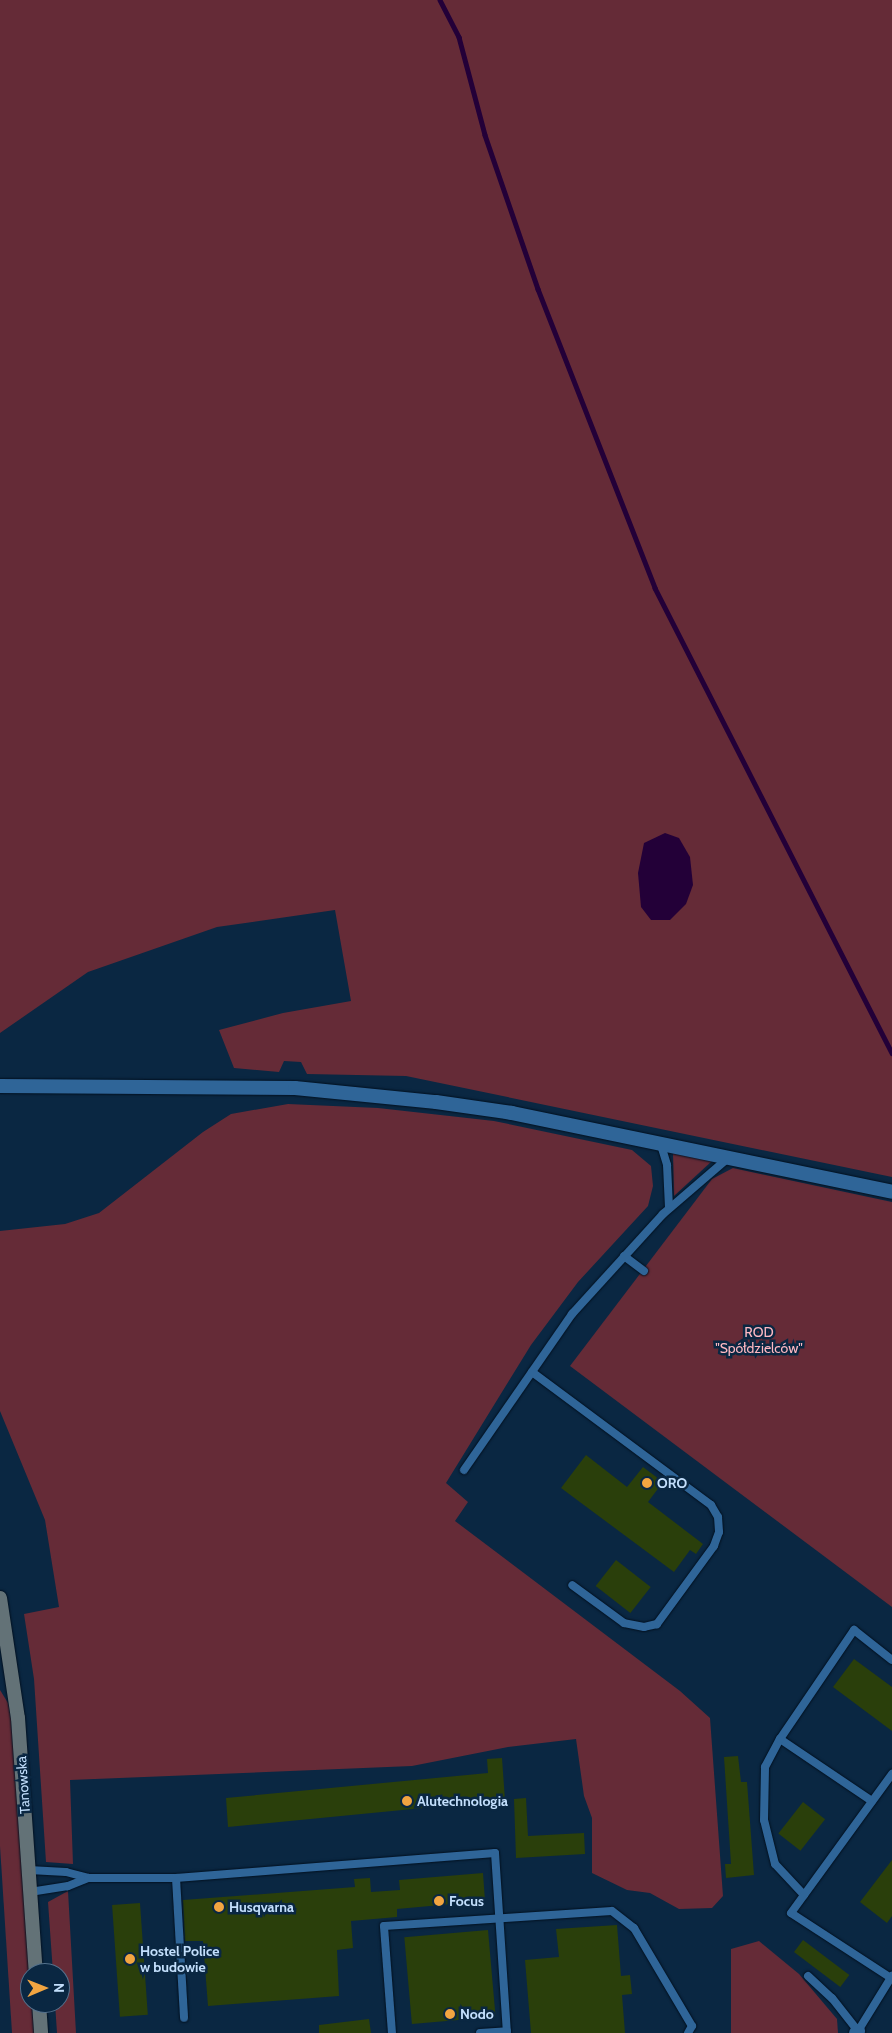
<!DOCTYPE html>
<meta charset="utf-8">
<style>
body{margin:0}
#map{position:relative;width:892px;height:2033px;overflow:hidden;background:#0a2742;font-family:Cabin,sans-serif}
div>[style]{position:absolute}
.green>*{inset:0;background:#652b37}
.water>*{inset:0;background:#230038}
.stream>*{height:4.5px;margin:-2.25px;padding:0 2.25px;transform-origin:2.25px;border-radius:2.25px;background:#230038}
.building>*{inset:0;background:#2a3f0b;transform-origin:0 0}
.roads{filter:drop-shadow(0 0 1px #02101f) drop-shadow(0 0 1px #02101f)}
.service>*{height:8px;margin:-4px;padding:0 4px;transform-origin:4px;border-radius:4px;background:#2f6598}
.minor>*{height:14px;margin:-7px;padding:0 7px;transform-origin:7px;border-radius:7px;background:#2f6598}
.secondary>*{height:14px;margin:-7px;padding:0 7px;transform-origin:7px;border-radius:7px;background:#637277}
.dots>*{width:14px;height:14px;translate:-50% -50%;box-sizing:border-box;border:2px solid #0a2742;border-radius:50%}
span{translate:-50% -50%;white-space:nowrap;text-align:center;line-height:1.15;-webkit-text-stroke:5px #0a2742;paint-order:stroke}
.park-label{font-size:14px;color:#feb8c2}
.poi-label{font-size:14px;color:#c3dffc;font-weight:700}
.left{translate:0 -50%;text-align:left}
.street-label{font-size:14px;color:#c3dffc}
.north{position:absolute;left:20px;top:1963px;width:50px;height:50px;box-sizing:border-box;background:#0a2742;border:1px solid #54718c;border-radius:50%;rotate:89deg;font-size:14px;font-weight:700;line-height:20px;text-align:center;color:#c3dffc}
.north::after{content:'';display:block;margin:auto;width:18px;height:22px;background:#f2a541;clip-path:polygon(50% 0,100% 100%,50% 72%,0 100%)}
</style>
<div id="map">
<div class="green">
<div style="clip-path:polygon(0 0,892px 0,892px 1177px,406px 1076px,307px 1074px,301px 1062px,284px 1061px,279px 1072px,234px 1068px,219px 1030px,283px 1013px,351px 1001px,335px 910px,217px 927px,88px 972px,0 1033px)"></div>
<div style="clip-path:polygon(288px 1104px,378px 1108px,494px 1121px,632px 1150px,651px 1166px,653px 1186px,648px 1206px,578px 1282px,531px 1345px,446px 1483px,468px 1502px,455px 1521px,680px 1691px,710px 1718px,723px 1896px,712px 1908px,679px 1909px,650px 1893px,627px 1890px,592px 1873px,592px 1818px,584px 1796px,576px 1739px,508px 1747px,412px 1766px,70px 1780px,73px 1864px,46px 1862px,34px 1679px,24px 1614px,59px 1607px,45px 1520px,0 1411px,0 1231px,65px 1224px,99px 1213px,203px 1132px,231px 1114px)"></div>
<div style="clip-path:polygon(673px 1153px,712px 1161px,674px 1196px)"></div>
<div style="clip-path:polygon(733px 1168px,892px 1202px,892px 1607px,570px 1366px,712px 1179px)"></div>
<div style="clip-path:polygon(0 1690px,8px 1703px,11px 1719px,34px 2033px,12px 2033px,0 1846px)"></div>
<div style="clip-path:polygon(68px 1891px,76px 2033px,57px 2033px,55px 2003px,60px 2003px,60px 1973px,53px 1973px,48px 1902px)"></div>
<div style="clip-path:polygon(759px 1941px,799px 1974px,837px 2019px,838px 2033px,731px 2033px,731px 1949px)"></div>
</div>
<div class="water">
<div style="clip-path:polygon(665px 833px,679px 838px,690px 857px,693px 885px,686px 904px,670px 920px,651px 920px,641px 907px,638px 873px,644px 843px)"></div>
</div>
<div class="stream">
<div style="left:440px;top:0;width:42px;rotate:62.8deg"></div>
<div style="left:459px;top:37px;width:101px;rotate:75.1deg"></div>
<div style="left:485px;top:135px;width:163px;rotate:71deg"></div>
<div style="left:538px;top:289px;width:321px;rotate:68.6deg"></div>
<div style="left:655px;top:588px;width:522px;rotate:62.99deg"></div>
</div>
<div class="building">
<div style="clip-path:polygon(586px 1455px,627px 1487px,643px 1467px,663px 1482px,648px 1502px,703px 1544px,696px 1554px,690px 1550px,674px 1572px,561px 1488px)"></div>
<div style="left:616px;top:1560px;width:44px;height:33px;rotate:38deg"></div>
<div style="clip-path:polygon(854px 1659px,892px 1687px,892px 1731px,833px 1687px)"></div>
<div style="clip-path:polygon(738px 1756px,741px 1782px,747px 1782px,754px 1875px,726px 1878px,725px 1864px,731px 1864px,724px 1757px)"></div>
<div style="clip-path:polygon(502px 1758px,505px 1800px,228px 1827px,226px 1798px,488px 1773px,487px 1759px)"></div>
<div style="clip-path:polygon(526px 1798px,528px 1836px,584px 1833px,585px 1854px,516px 1858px,514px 1799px)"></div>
<div style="left:803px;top:1802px;width:28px;height:40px;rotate:38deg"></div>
<div style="clip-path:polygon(892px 1860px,892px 1916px,887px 1923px,860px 1902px)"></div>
<div style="clip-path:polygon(483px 1873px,485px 1901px,397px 1909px,397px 1917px,351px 1921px,353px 1948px,337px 1950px,339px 1996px,208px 2006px,203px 1941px,185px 1941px,183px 1900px,355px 1887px,354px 1879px,370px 1878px,371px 1892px,400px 1890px,399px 1880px)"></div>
<div style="left:140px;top:1903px;width:112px;height:28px;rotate:86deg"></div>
<div style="clip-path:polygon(617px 1925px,621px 1976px,630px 1975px,632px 1994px,622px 1995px,625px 2033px,531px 2033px,525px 1960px,559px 1957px,556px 1929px)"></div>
<div style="left:488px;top:1930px;width:87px;height:84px;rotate:85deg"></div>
<div style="left:803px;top:1940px;width:58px;height:15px;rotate:37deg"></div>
<div style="clip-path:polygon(369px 2019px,371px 2033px,319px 2033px,319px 2025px)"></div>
</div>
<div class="roads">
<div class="service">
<div style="left:661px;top:1145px;width:21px;rotate:73deg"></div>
<div style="left:667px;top:1165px;width:43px;rotate:87.3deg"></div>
<div style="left:624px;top:1256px;width:25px;rotate:37deg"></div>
<div style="left:532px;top:1372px;width:223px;rotate:36.6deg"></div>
<div style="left:711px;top:1505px;width:14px;rotate:60deg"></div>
<div style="left:718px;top:1517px;width:15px;rotate:86deg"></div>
<div style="left:719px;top:1532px;width:15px;rotate:110deg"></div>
<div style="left:714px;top:1546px;width:97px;rotate:126.2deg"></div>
<div style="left:657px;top:1624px;width:13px;rotate:167deg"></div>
<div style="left:644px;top:1627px;width:20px;rotate:-169deg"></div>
<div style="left:624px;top:1623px;width:64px;rotate:-143.8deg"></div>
<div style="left:464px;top:1470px;width:190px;rotate:-55.3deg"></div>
<div style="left:572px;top:1314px;width:135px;rotate:-47.7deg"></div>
<div style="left:663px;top:1214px;width:84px;rotate:-40.7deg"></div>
<div style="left:780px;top:1739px;width:111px;rotate:34deg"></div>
<div style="left:29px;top:1870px;width:37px;rotate:3deg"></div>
<div style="left:66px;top:1872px;width:23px;rotate:15deg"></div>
<div style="left:88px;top:1878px;width:22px;rotate:158deg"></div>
<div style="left:68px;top:1886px;width:37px;rotate:171deg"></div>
<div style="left:88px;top:1878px;width:88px"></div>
<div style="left:176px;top:1878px;width:320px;rotate:-4.5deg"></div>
<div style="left:495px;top:1853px;width:180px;rotate:86.2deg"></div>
<div style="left:176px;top:1878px;width:140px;rotate:86.7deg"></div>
<div style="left:804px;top:1895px;width:42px;rotate:-133.1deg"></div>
<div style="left:775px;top:1864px;width:45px;rotate:-104deg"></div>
<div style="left:764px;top:1820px;width:53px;rotate:-88.9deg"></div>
<div style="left:765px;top:1767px;width:32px;rotate:-62deg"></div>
<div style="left:780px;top:1739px;width:132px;rotate:-55.8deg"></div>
<div style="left:854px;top:1630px;width:48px;rotate:38.3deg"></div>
<div style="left:808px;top:1976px;width:33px;rotate:43deg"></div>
<div style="left:832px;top:1998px;width:42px;rotate:51.8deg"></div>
<div style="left:858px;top:2031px;width:65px;rotate:-58.3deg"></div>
<div style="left:891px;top:1978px;width:119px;rotate:-147deg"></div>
<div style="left:791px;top:1913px;width:172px;rotate:-54deg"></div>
<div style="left:392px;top:2033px;width:107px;rotate:-94.3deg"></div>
<div style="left:384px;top:1926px;width:228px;rotate:-3.8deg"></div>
<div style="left:612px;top:1911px;width:28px;rotate:38deg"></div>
<div style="left:634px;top:1928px;width:114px;rotate:59.4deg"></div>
<div style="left:692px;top:2026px;width:8px;rotate:120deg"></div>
<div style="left:480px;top:2033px;width:27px;rotate:-4deg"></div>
</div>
<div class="minor">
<div style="left:0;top:1086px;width:295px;rotate:0.4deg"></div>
<div style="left:295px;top:1088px;width:142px;rotate:5.7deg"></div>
<div style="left:436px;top:1102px;width:77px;rotate:8.2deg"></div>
<div style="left:512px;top:1113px;width:388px;rotate:11.7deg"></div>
<div style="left:856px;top:2033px;width:3px;rotate:-45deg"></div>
</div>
<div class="secondary">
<div style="left:0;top:1598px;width:121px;rotate:81.5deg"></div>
<div style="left:18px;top:1718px;width:256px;rotate:86deg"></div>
<div style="left:39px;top:2003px;width:30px;rotate:86deg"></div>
</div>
</div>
<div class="dots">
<div style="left:647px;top:1483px;background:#f2a541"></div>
<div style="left:407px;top:1801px;background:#f2a541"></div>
<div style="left:439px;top:1901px;background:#f2a541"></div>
<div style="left:219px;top:1907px;background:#f2a541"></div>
<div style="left:130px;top:1959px;background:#f2a541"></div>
<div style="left:450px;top:2014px;background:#f2a541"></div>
</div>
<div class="park-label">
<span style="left:759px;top:1340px">ROD<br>"Spółdzielców"</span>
</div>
<div class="poi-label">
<span class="left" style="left:657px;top:1483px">ORO</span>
<span class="left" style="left:417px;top:1801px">Alutechnologia</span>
<span class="left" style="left:449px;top:1901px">Focus</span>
<span class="left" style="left:229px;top:1907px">Husqvarna</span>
<span class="left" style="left:140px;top:1959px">Hostel Police<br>w budowie</span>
<span class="left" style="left:460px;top:2014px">Nodo</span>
</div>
<div class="street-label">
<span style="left:23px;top:1785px;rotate:-94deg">Tanowska</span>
</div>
<div class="north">N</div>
</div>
